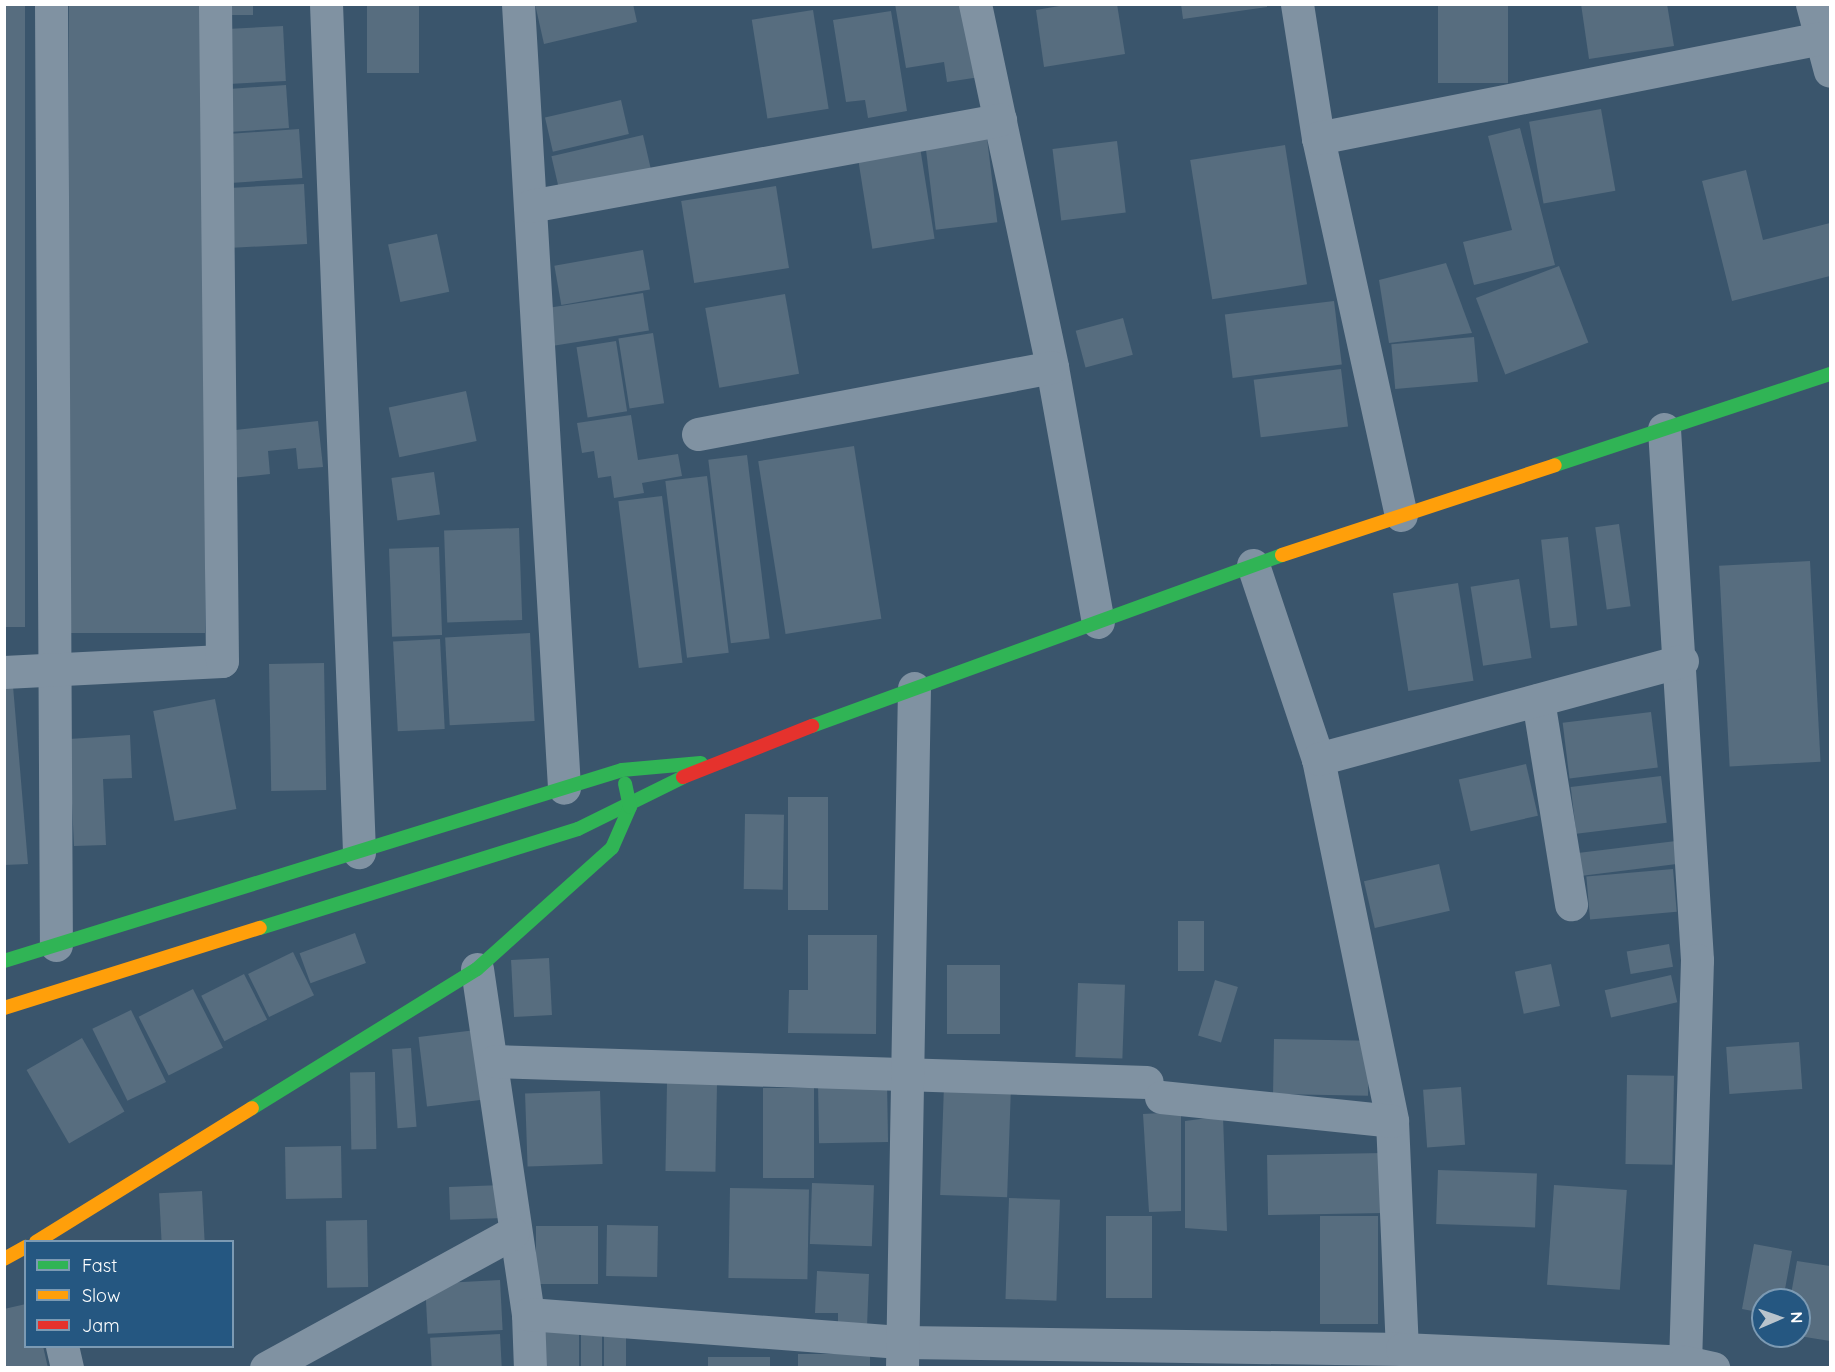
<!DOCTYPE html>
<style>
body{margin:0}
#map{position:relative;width:1835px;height:1372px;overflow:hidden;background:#3a556c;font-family:Quicksand,sans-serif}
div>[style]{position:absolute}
.building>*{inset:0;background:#576d7f;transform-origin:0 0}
.street>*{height:33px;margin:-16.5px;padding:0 16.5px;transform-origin:16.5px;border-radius:16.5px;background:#8092a2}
.fast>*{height:14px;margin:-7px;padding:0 7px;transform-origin:7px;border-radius:7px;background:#30b455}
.slow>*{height:14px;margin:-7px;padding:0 7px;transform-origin:7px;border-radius:7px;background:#ff9f0a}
.jam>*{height:14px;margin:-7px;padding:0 7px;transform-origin:7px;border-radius:7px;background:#e5322d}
span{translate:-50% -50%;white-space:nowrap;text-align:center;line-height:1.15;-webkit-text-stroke:5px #255781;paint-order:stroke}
.frame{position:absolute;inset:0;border:6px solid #fff;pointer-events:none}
.legend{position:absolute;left:24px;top:1240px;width:210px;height:108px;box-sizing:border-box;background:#255781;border:2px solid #7c9ab3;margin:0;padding:8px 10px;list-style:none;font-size:18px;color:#fff}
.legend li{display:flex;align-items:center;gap:12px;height:30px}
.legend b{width:30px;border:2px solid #7c9ab3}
.north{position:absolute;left:1751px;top:1288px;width:60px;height:60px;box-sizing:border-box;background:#255781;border:2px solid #7c9ab3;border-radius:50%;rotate:88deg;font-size:16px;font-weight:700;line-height:24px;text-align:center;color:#fff}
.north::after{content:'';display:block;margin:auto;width:21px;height:27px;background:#bac4cc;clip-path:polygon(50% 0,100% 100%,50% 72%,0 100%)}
</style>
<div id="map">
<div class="building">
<div style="left:69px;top:4px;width:136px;height:629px"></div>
<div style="left:227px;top:4px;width:26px;height:11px"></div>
<div style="left:367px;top:4px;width:52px;height:69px"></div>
<div style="clip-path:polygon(535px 4px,633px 4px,637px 22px,544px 44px)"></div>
<div style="clip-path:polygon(895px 4px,968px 4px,980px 77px,947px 82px,944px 62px,906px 68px)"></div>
<div style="clip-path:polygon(1071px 4px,1117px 4px,1125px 54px,1044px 67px,1036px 10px)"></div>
<div style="clip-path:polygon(1181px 4px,1267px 4px,1267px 7px,1183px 19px)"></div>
<div style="left:1438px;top:4px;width:70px;height:79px"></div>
<div style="clip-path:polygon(1581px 4px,1667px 4px,1674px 46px,1589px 59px)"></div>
<div style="left:4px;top:5px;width:21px;height:622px"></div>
<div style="left:813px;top:10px;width:100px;height:62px;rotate:81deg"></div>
<div style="clip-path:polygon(891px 11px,907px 111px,868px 118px,865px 100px,846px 102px,833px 20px)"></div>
<div style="left:283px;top:26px;width:55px;height:66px;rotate:87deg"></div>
<div style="left:286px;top:85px;width:43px;height:67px;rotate:86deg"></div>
<div style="left:621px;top:100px;width:35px;height:78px;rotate:77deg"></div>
<div style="left:1601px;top:109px;width:83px;height:73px;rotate:80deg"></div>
<div style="clip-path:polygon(1520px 128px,1555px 265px,1474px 285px,1463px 242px,1512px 230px,1488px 136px)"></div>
<div style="left:299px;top:129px;width:49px;height:79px;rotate:86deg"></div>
<div style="left:986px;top:130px;width:93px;height:62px;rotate:83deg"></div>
<div style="left:643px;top:135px;width:43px;height:94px;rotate:77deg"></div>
<div style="left:1117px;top:141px;width:72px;height:65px;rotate:83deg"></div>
<div style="left:1285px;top:145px;width:141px;height:96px;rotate:81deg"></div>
<div style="left:920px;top:147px;width:93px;height:63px;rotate:81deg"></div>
<div style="clip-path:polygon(1746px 170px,1763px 240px,1830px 223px,1830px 276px,1732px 301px,1702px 181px)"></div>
<div style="left:304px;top:184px;width:60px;height:84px;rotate:87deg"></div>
<div style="left:776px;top:186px;width:83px;height:96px;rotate:81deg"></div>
<div style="left:437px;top:234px;width:59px;height:50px;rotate:78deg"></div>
<div style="left:643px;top:250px;width:40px;height:90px;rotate:80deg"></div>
<div style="clip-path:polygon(1446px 263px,1472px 333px,1389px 343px,1379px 280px)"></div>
<div style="left:1559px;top:266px;width:82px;height:89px;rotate:69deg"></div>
<div style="left:643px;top:293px;width:38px;height:95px;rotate:81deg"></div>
<div style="left:785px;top:294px;width:81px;height:81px;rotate:80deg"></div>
<div style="left:1334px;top:301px;width:64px;height:110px;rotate:83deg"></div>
<div style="left:1123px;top:318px;width:38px;height:49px;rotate:75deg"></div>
<div style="left:653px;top:333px;width:71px;height:35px;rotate:81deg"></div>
<div style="left:1474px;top:337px;width:45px;height:83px;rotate:85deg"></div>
<div style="left:616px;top:341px;width:71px;height:40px;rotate:81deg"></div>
<div style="left:1341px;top:369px;width:58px;height:88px;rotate:83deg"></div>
<div style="left:466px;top:391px;width:51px;height:79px;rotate:78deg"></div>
<div style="clip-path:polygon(631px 415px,638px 460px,678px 454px,682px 476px,642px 483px,644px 493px,614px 498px,611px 476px,598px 478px,594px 451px,582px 453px,577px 423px)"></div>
<div style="clip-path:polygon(318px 421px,323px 467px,298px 469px,296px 448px,268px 451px,270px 474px,231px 478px,226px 431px)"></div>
<div style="left:854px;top:446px;width:175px;height:97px;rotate:81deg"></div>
<div style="left:747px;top:455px;width:185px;height:39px;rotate:83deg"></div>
<div style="left:434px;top:472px;width:43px;height:43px;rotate:82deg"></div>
<div style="left:707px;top:476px;width:178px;height:42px;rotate:83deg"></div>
<div style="left:662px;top:496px;width:168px;height:44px;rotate:83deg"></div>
<div style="left:1619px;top:524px;width:83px;height:24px;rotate:82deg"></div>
<div style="left:519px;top:528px;width:92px;height:75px;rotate:88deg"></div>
<div style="left:1568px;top:537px;width:89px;height:27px;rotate:84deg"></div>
<div style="left:439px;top:547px;width:88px;height:50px;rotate:88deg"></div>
<div style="left:1810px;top:561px;width:201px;height:91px;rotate:87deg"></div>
<div style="left:1519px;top:579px;width:80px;height:49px;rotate:81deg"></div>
<div style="left:1458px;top:583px;width:99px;height:66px;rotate:81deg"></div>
<div style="left:530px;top:633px;width:88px;height:85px;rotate:87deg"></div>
<div style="left:440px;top:639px;width:90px;height:47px;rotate:87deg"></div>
<div style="left:324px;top:663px;width:127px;height:55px;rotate:89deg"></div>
<div style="clip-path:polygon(4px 686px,13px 686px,28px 864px,4px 865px)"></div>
<div style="left:215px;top:699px;width:112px;height:63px;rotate:79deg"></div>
<div style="left:1651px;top:712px;width:56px;height:89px;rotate:83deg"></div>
<div style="clip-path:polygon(130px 735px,132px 778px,103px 779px,106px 845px,74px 846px,69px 739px)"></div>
<div style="left:1526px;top:764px;width:53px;height:69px;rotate:77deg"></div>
<div style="left:1661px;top:776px;width:47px;height:91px;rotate:83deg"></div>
<div style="left:788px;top:797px;width:40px;height:113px"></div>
<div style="left:745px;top:814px;width:39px;height:75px;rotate:1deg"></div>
<div style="left:1676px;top:841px;width:23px;height:99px;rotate:83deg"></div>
<div style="left:1439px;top:864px;width:48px;height:77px;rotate:77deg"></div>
<div style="left:1673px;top:869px;width:43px;height:87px;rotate:85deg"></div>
<div style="left:1178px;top:921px;width:26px;height:50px"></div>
<div style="left:355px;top:933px;width:32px;height:59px;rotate:70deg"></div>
<div style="clip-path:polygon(808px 935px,877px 935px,876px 1034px,788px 1033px,789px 990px,808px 990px)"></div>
<div style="left:1669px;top:944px;width:23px;height:43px;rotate:80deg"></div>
<div style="left:293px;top:952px;width:48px;height:50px;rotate:64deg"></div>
<div style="left:549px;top:958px;width:57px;height:38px;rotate:87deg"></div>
<div style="left:1551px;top:964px;width:43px;height:37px;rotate:78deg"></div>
<div style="left:947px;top:965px;width:53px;height:69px"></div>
<div style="left:244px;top:974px;width:51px;height:48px;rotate:63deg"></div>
<div style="left:1671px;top:975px;width:28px;height:68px;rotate:77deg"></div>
<div style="left:1215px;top:980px;width:24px;height:58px;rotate:17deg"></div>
<div style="left:1078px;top:983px;width:47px;height:74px;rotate:2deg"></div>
<div style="left:193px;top:989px;width:66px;height:61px;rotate:63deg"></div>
<div style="left:131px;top:1010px;width:80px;height:43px;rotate:64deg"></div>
<div style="left:484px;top:1029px;width:70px;height:66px;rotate:83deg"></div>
<div style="left:82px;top:1038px;width:85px;height:64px;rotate:60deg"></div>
<div style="left:1274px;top:1039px;width:95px;height:55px;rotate:1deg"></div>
<div style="left:1799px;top:1042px;width:47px;height:73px;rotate:86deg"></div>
<div style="left:411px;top:1048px;width:79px;height:19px;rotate:86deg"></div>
<div style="left:375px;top:1072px;width:77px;height:25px;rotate:89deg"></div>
<div style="left:1627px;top:1075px;width:47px;height:89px;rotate:1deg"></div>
<div style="left:887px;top:1082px;width:60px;height:69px;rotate:89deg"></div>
<div style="left:667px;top:1083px;width:50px;height:88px;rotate:1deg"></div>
<div style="left:944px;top:1085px;width:67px;height:110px;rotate:2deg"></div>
<div style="left:1461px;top:1087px;width:58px;height:38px;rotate:86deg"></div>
<div style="left:763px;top:1088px;width:51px;height:90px"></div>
<div style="left:600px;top:1091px;width:73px;height:75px;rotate:88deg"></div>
<div style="clip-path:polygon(1181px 1112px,1181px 1211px,1149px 1212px,1143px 1114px)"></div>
<div style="clip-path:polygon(1223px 1116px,1227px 1231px,1185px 1228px,1185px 1121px)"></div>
<div style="left:341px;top:1146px;width:52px;height:56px;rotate:89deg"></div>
<div style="left:1383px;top:1153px;width:60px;height:116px;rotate:89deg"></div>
<div style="left:1438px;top:1170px;width:99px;height:54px;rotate:2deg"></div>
<div style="left:812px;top:1183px;width:62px;height:61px;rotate:2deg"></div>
<div style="left:503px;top:1185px;width:33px;height:54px;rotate:88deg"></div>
<div style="left:1554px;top:1185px;width:73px;height:100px;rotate:4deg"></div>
<div style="left:730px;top:1188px;width:79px;height:90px;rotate:1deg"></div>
<div style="left:202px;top:1191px;width:51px;height:43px;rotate:87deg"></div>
<div style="left:1009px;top:1198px;width:51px;height:101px;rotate:2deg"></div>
<div style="left:1106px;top:1216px;width:46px;height:82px"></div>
<div style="left:1320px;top:1216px;width:58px;height:108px"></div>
<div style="left:367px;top:1220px;width:67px;height:41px;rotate:89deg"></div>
<div style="left:607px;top:1225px;width:51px;height:51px;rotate:1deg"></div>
<div style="left:536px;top:1226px;width:62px;height:58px"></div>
<div style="clip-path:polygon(1754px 1244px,1792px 1251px,1783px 1300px,1763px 1300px,1763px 1313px,1742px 1309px)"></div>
<div style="clip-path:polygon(1797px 1261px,1830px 1266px,1830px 1341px,1799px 1336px,1799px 1300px,1790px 1300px)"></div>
<div style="clip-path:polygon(817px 1271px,869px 1274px,867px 1327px,838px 1325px,838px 1313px,815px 1313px)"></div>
<div style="left:500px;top:1280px;width:50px;height:75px;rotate:87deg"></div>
<div style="clip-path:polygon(26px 1304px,26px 1346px,43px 1346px,48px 1368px,4px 1368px,4px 1309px)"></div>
<div style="left:544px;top:1331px;width:35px;height:37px"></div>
<div style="left:581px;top:1332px;width:21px;height:36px"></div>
<div style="left:500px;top:1334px;width:34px;height:70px;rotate:87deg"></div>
<div style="left:604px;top:1336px;width:22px;height:32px"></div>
<div style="left:798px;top:1354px;width:72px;height:14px"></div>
<div style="left:770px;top:1357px;width:11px;height:62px;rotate:90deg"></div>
</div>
<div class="street">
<div style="left:51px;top:4px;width:941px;rotate:89.7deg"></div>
<div style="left:326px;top:4px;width:849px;rotate:87.77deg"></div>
<div style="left:518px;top:4px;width:785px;rotate:86.64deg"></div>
<div style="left:975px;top:4px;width:371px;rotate:78deg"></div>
<div style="left:1052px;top:367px;width:259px;rotate:79.8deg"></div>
<div style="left:1297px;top:4px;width:136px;rotate:81.1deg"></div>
<div style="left:1318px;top:138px;width:386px;rotate:77.6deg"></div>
<div style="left:1812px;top:4px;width:69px;rotate:75deg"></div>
<div style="left:1318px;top:138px;width:513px;rotate:-11.24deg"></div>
<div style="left:530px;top:206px;width:478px;rotate:-10.4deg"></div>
<div style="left:1664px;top:429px;width:532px;rotate:86.44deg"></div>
<div style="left:1697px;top:960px;width:402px;rotate:91.7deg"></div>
<div style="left:698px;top:434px;width:360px;rotate:-10.7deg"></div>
<div style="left:1253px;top:565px;width:205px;rotate:71.5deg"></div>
<div style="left:1318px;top:759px;width:369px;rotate:78.4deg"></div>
<div style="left:1392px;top:1121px;width:228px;rotate:87.5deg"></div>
<div style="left:4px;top:672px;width:218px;rotate:-2.9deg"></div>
<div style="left:222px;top:661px;width:657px;rotate:-90.61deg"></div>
<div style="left:1538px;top:700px;width:207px;rotate:80.8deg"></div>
<div style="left:1318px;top:759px;width:377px;rotate:-15.1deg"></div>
<div style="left:477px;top:969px;width:349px;rotate:81.6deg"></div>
<div style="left:528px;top:1314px;width:54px;rotate:87.9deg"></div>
<div style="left:495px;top:1061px;width:652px;rotate:1.84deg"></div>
<div style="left:1161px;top:1097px;width:232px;rotate:5.9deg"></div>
<div style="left:528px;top:1314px;width:376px;rotate:4.3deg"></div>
<div style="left:903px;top:1342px;width:499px;rotate:0.8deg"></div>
<div style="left:1402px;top:1349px;width:283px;rotate:2.6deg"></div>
<div style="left:1685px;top:1362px;width:29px;rotate:12deg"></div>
<div style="left:62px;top:1346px;width:23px;rotate:77deg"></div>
<div style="left:266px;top:1368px;width:281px;rotate:-28.7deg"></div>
<div style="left:902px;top:1368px;width:680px;rotate:-88.99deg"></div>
</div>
<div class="fast">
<div style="left:1555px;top:465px;width:290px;rotate:-18.3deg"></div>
<div style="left:812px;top:726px;width:500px;rotate:-19.99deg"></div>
<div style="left:260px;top:928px;width:333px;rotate:-17.3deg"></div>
<div style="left:578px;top:829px;width:117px;rotate:-26.3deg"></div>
<div style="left:4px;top:961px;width:647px;rotate:-17.17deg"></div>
<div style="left:622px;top:770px;width:79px;rotate:-5.1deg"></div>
<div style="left:252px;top:1108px;width:264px;rotate:-31.7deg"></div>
<div style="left:477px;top:969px;width:181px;rotate:-41.9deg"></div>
<div style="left:612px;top:848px;width:45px;rotate:-66.3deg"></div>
<div style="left:630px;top:807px;width:24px;rotate:-102deg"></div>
</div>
<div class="slow">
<div style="left:1282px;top:555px;width:287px;rotate:-18.2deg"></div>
<div style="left:4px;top:1008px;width:268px;rotate:-17.4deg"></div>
<div style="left:36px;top:1242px;width:254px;rotate:-31.8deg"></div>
<div style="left:4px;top:1259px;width:25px;rotate:-29deg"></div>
</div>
<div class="jam">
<div style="left:683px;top:777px;width:139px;rotate:-21.6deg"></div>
</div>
<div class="frame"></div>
<ul class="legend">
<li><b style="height:8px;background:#30b455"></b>Fast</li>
<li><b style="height:8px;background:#ff9f0a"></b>Slow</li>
<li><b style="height:8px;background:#e5322d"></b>Jam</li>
</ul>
<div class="north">N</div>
</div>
